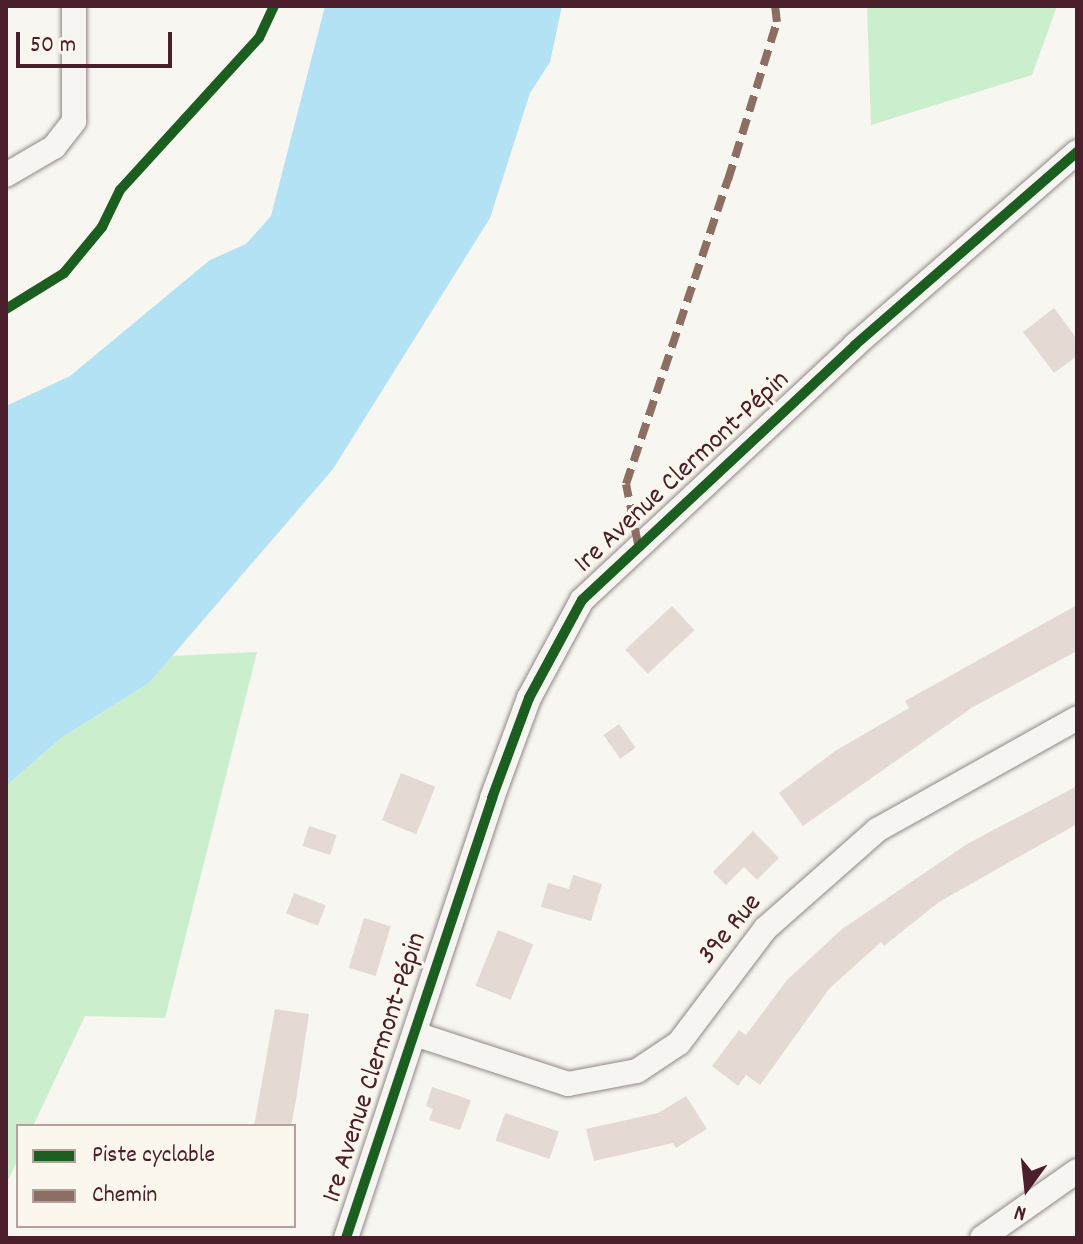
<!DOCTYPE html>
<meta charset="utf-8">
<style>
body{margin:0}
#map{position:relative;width:1083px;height:1244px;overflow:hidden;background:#f8f6f0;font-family:Dekko,sans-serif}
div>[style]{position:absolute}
.green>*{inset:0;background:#cbeecc}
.water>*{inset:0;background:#b3e2f5}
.building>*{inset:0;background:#e5d9d4;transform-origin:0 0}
.roads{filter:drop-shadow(0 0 2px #918787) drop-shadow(0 0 2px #918787)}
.minor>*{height:24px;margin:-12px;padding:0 12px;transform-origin:12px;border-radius:12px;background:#f6f5f1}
.quiet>*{height:8px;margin-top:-4px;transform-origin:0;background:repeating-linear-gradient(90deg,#8d6e63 0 16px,transparent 0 24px)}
.cycleway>*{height:10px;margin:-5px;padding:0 5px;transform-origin:5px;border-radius:5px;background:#1b5e20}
span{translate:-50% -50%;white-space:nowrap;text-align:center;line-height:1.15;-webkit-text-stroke:6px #fbf7ec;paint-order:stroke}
.street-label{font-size:28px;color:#4a1f2b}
.frame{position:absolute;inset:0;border:8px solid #4a1f2b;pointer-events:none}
.legend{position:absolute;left:16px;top:1124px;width:280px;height:104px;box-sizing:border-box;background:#fbf7ec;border:2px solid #b4a19f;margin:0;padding:10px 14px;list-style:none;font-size:24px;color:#4a1f2b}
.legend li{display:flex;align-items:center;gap:16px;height:40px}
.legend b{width:40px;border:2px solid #b4a19f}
.north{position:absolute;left:987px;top:1148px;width:80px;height:80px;-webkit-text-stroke:6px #fbf7ec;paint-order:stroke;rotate:195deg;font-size:22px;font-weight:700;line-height:32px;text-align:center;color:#4a1f2b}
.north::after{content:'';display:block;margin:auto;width:28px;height:36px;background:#4a1f2b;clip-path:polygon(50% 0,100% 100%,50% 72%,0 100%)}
.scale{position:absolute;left:16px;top:32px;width:156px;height:36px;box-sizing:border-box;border:4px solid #4a1f2b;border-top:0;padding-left:10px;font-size:24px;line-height:28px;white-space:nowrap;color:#4a1f2b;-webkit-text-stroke:6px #fbf7ec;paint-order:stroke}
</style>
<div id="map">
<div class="green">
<div style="clip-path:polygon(867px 6px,1057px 6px,1032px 75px,871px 125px)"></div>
<div style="clip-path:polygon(257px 652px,165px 1018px,85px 1016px,33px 1126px,18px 1126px,18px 1159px,6px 1185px,6px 786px,61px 738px,149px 683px,172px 656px)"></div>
</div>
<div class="water">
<div style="clip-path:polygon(325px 6px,562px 6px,550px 62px,530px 93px,490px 218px,333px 469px,149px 683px,61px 738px,6px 786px,6px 406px,70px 376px,210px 260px,246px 244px,271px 216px)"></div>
</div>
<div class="building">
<div style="clip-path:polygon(1054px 308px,1077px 339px,1077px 356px,1054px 373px,1023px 332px)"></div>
<div style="clip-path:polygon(1077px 605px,1077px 651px,973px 707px,803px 826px,779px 793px,835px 751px,909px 708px,905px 701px)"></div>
<div style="left:672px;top:606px;width:33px;height:64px;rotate:47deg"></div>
<div style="left:619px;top:724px;width:29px;height:19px;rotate:55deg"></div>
<div style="left:401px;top:773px;width:37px;height:51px;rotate:22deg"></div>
<div style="clip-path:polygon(1077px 786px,1077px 824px,939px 902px,884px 946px,881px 942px,829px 989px,760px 1085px,746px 1075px,738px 1086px,712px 1066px,739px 1030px,746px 1035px,787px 980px,842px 929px,967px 844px)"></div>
<div style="left:309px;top:826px;width:29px;height:21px;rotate:18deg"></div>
<div style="clip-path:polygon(753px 831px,779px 858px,757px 880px,744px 867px,726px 885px,713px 872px)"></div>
<div style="clip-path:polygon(573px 875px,602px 884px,591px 921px,541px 907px,548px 883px,569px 889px)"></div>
<div style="left:294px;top:893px;width:34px;height:22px;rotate:21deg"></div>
<div style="left:364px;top:918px;width:28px;height:52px;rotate:17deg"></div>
<div style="left:498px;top:930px;width:38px;height:60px;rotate:22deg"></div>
<div style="clip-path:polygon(275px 1009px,309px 1014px,296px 1100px,291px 1126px,254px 1126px)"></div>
<div style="clip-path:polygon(432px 1087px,471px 1100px,460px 1130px,429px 1120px,433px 1109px,426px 1106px)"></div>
<div style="clip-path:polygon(686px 1096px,707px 1129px,676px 1148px,673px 1143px,594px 1161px,586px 1129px,658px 1113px)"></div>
<div style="left:505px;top:1113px;width:57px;height:29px;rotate:19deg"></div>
</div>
<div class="roads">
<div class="minor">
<div style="left:6px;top:175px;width:56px;rotate:-30.3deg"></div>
<div style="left:54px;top:147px;width:33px;rotate:-52deg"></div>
<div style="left:74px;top:121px;width:115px;rotate:-90deg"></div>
<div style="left:415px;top:1034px;width:161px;rotate:18.1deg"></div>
<div style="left:568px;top:1084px;width:70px;rotate:-10.7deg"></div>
<div style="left:637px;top:1071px;width:50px;rotate:-33.7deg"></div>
<div style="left:679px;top:1043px;width:144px;rotate:-52.9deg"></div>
<div style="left:766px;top:928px;width:148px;rotate:-41.4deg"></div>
<div style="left:877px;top:830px;width:229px;rotate:-29.2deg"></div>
<div style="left:346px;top:1238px;width:464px;rotate:-71.6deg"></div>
<div style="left:492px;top:798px;width:107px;rotate:-69.7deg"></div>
<div style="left:529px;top:698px;width:111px;rotate:-61.6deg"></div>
<div style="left:582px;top:600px;width:374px;rotate:-43deg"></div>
<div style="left:855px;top:345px;width:294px;rotate:-41deg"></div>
<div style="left:982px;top:1238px;width:116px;rotate:-35.2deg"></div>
</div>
</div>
<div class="quiet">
<div style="left:638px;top:544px;width:61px;rotate:-101.3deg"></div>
<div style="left:626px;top:484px;width:321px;rotate:-71.5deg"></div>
<div style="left:728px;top:180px;width:165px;rotate:-72.8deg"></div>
<div style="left:777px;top:22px;width:16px;rotate:-97deg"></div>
</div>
<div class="cycleway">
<div style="left:6px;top:309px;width:68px;rotate:-31.8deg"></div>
<div style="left:64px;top:273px;width:60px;rotate:-50.4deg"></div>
<div style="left:102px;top:227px;width:41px;rotate:-64.1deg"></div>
<div style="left:120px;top:190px;width:206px;rotate:-47.6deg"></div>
<div style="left:259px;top:38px;width:35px;rotate:-65deg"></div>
<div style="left:346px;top:1238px;width:464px;rotate:-71.6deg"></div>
<div style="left:492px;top:798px;width:107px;rotate:-69.7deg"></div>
<div style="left:529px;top:698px;width:111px;rotate:-61.6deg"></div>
<div style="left:582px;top:600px;width:374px;rotate:-43deg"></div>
<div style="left:855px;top:345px;width:294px;rotate:-41deg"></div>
</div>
<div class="street-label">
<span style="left:683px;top:473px;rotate:-43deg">1re Avenue Clermont-Pépin</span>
<span style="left:731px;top:930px;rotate:-50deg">39e Rue</span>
<span style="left:376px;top:1068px;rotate:-72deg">1re Avenue Clermont-Pépin</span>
</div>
<div class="frame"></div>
<ul class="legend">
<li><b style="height:10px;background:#1b5e20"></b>Piste cyclable</li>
<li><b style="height:10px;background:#8d6e63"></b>Chemin</li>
</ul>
<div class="north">N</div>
<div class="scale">50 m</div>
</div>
